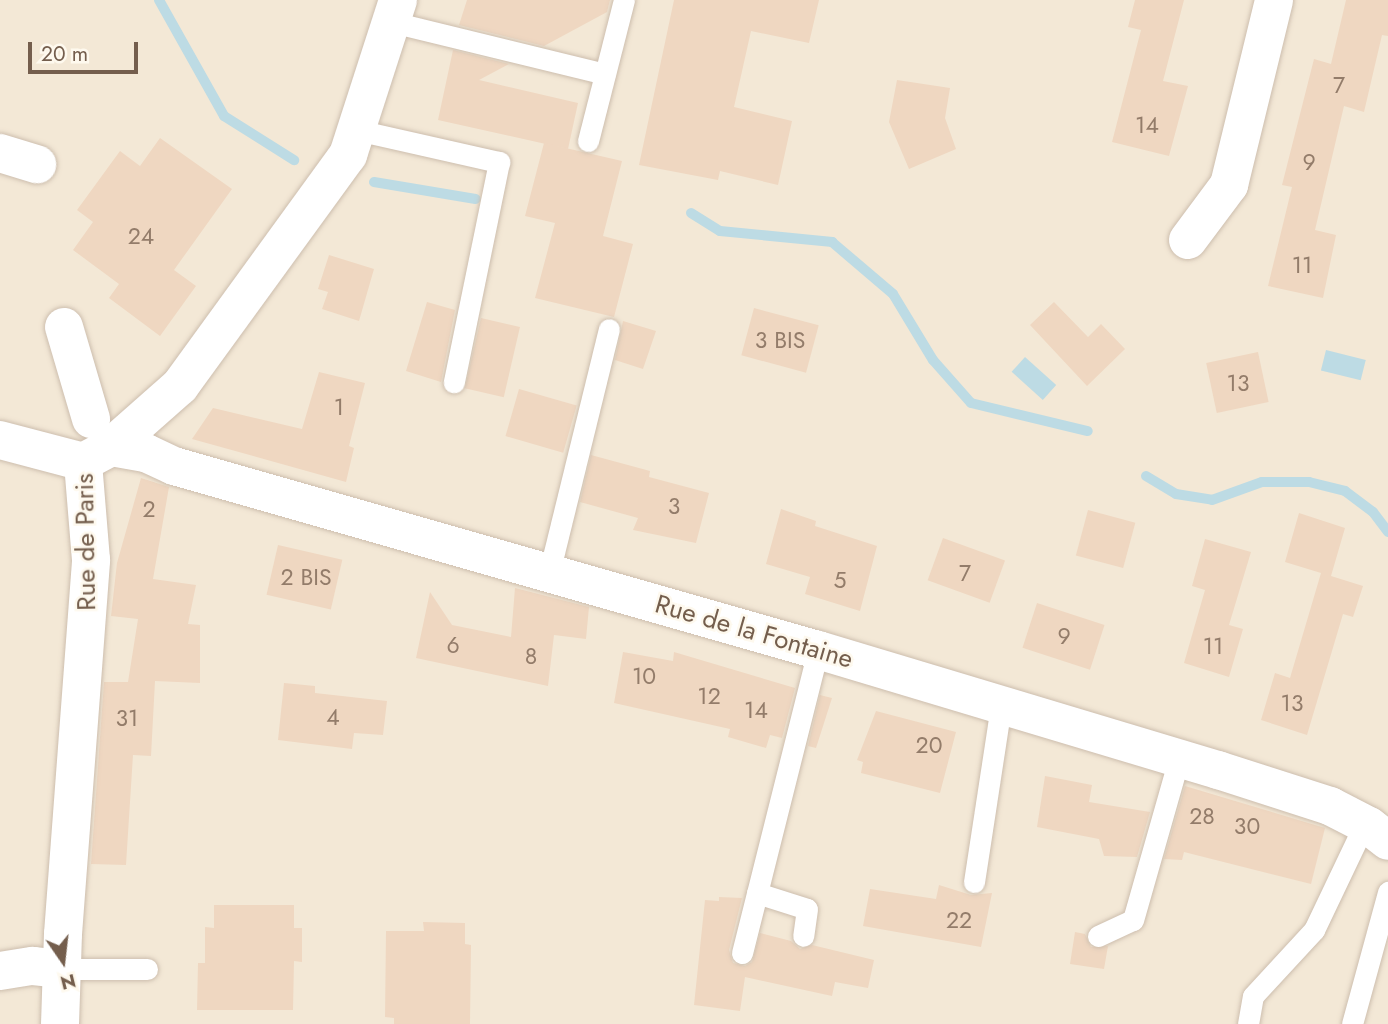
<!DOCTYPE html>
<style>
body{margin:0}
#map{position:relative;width:1388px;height:1024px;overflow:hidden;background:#fbf5e8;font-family:Jost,sans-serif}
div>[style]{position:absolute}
.residential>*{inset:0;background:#f3e8d6;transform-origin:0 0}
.water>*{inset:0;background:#bddbe4;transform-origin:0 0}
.stream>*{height:10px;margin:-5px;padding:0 5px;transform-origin:5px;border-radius:5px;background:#bddbe4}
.building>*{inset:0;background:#efd7c1;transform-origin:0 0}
.roads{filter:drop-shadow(0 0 2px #cdbeae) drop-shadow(0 0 2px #cdbeae)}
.lane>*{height:21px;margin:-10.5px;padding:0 10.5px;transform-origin:10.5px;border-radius:10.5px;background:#fff}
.street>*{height:38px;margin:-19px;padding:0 19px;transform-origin:19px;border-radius:19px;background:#fff}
span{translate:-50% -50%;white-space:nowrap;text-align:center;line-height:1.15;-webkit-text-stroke:5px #fef9ee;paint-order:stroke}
.number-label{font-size:23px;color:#937c6a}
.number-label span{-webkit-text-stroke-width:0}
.street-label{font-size:26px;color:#745e4d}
.north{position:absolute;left:28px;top:926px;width:70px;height:70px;-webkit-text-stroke:5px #fef9ee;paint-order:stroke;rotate:166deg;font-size:19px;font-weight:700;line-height:28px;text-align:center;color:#745e4d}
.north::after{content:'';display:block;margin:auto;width:24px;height:32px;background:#745e4d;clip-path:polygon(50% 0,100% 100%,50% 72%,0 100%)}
.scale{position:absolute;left:28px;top:42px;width:110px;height:32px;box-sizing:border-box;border:4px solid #745e4d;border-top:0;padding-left:9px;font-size:21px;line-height:24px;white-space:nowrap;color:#745e4d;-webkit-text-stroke:5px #fef9ee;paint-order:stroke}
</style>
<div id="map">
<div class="residential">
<div style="left:0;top:0;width:1388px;height:1024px"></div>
</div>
<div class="water">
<div style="left:1326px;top:350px;width:41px;height:21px;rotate:14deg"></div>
<div style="left:1025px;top:357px;width:42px;height:20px;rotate:42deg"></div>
</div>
<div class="stream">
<div style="left:159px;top:0;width:133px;rotate:60.7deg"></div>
<div style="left:224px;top:116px;width:83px;rotate:32.2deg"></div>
<div style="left:374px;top:182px;width:103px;rotate:9.5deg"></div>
<div style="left:691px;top:213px;width:34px;rotate:32deg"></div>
<div style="left:720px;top:231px;width:113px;rotate:5.6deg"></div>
<div style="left:832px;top:242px;width:80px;rotate:40.4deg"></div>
<div style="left:893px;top:294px;width:77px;rotate:58.8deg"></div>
<div style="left:933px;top:360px;width:57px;rotate:48.5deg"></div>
<div style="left:971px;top:403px;width:120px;rotate:13.5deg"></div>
<div style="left:1146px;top:476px;width:35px;rotate:31deg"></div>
<div style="left:1176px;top:494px;width:36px;rotate:9deg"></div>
<div style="left:1212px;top:500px;width:53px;rotate:-19.8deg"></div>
<div style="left:1262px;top:482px;width:47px"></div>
<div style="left:1309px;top:482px;width:37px;rotate:14deg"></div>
<div style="left:1345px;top:491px;width:35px;rotate:37deg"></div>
<div style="left:1373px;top:512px;width:25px;rotate:53deg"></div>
</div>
<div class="building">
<div style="clip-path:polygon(467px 0,610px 0,607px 12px,544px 46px,459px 25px)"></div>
<div style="clip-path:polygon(674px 0,819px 0,809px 43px,751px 31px,734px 107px,792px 121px,778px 185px,720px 171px,718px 180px,639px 165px)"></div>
<div style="clip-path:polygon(1135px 0,1184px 0,1163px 81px,1188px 86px,1169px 156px,1112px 142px,1141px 30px,1128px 27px)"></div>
<div style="clip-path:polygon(1346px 0,1388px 0,1388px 36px,1382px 35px,1364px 112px,1344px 106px,1315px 230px,1336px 235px,1323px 298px,1268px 286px,1292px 187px,1282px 185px,1314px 59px,1331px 64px)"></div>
<div style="clip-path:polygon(453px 50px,509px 64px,479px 80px,578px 103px,568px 149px,438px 120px)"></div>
<div style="clip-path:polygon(897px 80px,950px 88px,945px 118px,956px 149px,909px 169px,889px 122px)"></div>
<div style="clip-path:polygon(160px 138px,232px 189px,174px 270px,196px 286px,160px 336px,109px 298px,119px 284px,73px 250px,93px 222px,77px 210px,120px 151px,140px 166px)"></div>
<div style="clip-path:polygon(544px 143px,622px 161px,603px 236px,633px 244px,614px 317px,535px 298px,555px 223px,525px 216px)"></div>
<div style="clip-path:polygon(329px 255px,374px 269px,359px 321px,322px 309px,328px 292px,318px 289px)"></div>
<div style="clip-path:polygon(427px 302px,455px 310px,441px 382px,406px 371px)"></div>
<div style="clip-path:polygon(1054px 302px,1088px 337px,1101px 324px,1125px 349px,1087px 386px,1030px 325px)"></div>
<div style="left:754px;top:308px;width:67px;height:49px;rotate:15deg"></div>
<div style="left:481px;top:318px;width:40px;height:72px;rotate:13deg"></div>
<div style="clip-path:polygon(623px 321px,656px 331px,643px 369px,615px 360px)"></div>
<div style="left:1258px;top:352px;width:51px;height:53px;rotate:78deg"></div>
<div style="clip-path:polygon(319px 372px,365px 383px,349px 446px,354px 448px,346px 482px,192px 439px,213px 408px,302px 429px)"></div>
<div style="left:519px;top:389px;width:60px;height:49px;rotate:16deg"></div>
<div style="clip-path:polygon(591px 455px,650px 471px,649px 477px,709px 493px,696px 543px,633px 530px,638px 518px,580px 502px)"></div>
<div style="clip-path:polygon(141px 478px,169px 487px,153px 579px,196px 585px,188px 624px,200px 625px,200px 683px,155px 681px,151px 756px,133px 755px,126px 865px,91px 864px,104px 682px,128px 682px,138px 619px,111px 616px,117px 563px)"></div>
<div style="clip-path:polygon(781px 509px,816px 521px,815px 526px,877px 546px,860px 611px,805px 594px,810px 577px,766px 564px)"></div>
<div style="left:1088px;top:510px;width:49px;height:47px;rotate:15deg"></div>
<div style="clip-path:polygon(1299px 513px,1345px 528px,1331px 576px,1363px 586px,1353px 617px,1343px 614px,1307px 735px,1261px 720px,1275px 673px,1290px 678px,1321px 573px,1285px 562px)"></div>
<div style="left:943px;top:538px;width:66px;height:45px;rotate:20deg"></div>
<div style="clip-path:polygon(1205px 539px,1251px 552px,1229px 625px,1243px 629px,1229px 677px,1184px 663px,1205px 590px,1192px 586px)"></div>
<div style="left:278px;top:545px;width:66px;height:51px;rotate:13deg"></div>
<div style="clip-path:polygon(515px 588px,589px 607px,586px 639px,554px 635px,548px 686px,416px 658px,430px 592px,452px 625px,511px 637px)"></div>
<div style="left:1037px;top:603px;width:71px;height:47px;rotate:18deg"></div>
<div style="clip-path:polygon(623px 652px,673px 661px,674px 652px,795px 688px,782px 738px,770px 735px,766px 748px,728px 737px,730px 729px,614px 703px)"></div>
<div style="clip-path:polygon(284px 683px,315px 686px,315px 693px,387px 701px,383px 735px,354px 733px,352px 749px,278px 740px)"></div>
<div style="clip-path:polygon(820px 695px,832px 698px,816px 748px,808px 746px)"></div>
<div style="clip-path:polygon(876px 711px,956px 732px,940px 793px,861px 773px,863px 762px,857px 760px)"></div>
<div style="clip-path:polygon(1045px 776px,1092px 785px,1089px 802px,1150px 812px,1137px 857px,1104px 856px,1099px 839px,1037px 827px)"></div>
<div style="clip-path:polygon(1185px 786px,1325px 828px,1311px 884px,1184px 852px,1182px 860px,1164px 859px)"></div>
<div style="clip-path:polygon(939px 885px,971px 895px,992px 893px,981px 947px,863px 926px,870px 889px,936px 899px)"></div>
<div style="clip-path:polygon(719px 897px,742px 898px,729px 950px,733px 963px,745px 966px,752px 962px,760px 933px,791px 941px,800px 949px,812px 945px,874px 960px,868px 988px,835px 982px,832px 996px,745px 977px,740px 1011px,694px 1005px,705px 900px,719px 901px)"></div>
<div style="clip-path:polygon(214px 905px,294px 905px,294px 928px,302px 928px,302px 962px,294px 961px,293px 1010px,197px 1010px,198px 963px,205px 963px,205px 927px,214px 928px)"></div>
<div style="clip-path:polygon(423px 922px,465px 923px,465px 944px,471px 945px,470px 1024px,394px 1024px,394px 1018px,385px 1017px,386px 931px,424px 931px)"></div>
<div style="clip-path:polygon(1075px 932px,1085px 934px,1091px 947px,1108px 946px,1104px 969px,1070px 964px)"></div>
</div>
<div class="roads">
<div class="lane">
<div style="left:392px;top:22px;width:219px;rotate:13.7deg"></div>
<div style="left:357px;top:130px;width:146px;rotate:12.7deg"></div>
<div style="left:499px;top:162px;width:225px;rotate:101.6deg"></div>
<div style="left:588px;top:141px;width:146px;rotate:-75.7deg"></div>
<div style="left:549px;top:573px;width:251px;rotate:-76.2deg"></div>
<div style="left:974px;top:882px;width:178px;rotate:-81.3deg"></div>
<div style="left:757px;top:893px;width:52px;rotate:17.7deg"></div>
<div style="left:807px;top:909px;width:27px;rotate:98deg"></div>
<div style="left:1098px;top:936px;width:38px;rotate:-25deg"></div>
<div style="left:1133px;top:920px;width:167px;rotate:-74.1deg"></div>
<div style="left:742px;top:953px;width:312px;rotate:-75.9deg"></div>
<div style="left:60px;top:969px;width:87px"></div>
<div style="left:1248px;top:1024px;width:28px;rotate:-80deg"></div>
<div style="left:1253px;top:996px;width:90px;rotate:-47.3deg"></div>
<div style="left:1314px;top:930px;width:119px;rotate:-64.5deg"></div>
<div style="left:1352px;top:1024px;width:137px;rotate:-74.7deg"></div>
</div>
<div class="street">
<div style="left:0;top:153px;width:39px;rotate:17deg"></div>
<div style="left:1188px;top:240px;width:69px;rotate:-53.3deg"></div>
<div style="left:1229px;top:185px;width:190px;rotate:-76.3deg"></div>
<div style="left:64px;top:327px;width:96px;rotate:73.6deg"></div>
<div style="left:0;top:440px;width:86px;rotate:14.8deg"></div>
<div style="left:111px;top:447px;width:36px;rotate:10deg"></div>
<div style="left:146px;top:453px;width:31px;rotate:25deg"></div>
<div style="left:174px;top:466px;width:670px;rotate:15.95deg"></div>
<div style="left:818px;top:650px;width:418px;rotate:16.7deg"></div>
<div style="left:1218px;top:770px;width:118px;rotate:17.8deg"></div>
<div style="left:1330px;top:806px;width:44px;rotate:27.1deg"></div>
<div style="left:1369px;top:826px;width:24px;rotate:38deg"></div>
<div style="left:83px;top:462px;width:32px;rotate:-28deg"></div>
<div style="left:111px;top:447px;width:92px;rotate:-41.5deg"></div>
<div style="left:180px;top:386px;width:286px;rotate:-54deg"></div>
<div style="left:348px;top:155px;width:163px;rotate:-72.1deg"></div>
<div style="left:0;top:971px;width:33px;rotate:-9deg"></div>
<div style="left:33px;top:966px;width:27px;rotate:6deg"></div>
<div style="left:60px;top:1024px;width:90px;rotate:-88.1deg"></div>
<div style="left:63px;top:934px;width:375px;rotate:-85.7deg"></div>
<div style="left:91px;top:560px;width:98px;rotate:-94.7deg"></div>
</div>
</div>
<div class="number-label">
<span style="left:1339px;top:85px">7</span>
<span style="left:1147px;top:125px">14</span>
<span style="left:1309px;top:162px">9</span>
<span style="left:141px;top:236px">24</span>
<span style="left:1302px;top:265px">11</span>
<span style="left:780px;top:340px">3 BIS</span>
<span style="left:1238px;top:383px">13</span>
<span style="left:339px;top:407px">1</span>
<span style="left:674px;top:506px">3</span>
<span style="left:149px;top:509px">2</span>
<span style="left:965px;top:573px">7</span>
<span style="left:306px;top:577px">2 BIS</span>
<span style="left:840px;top:580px">5</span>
<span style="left:1064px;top:636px">9</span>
<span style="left:453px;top:645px">6</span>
<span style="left:1213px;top:646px">11</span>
<span style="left:531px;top:656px">8</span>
<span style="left:644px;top:676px">10</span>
<span style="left:709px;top:696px">12</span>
<span style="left:1292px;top:703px">13</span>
<span style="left:756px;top:710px">14</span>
<span style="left:333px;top:717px">4</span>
<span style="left:127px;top:718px">31</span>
<span style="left:929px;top:745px">20</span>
<span style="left:1202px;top:816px">28</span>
<span style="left:1247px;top:826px">30</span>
<span style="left:959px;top:920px">22</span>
</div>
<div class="street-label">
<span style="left:86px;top:542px;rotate:-91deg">Rue de Paris</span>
<span style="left:754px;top:632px;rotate:16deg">Rue de la Fontaine</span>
</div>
<div class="north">N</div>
<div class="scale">20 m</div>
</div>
